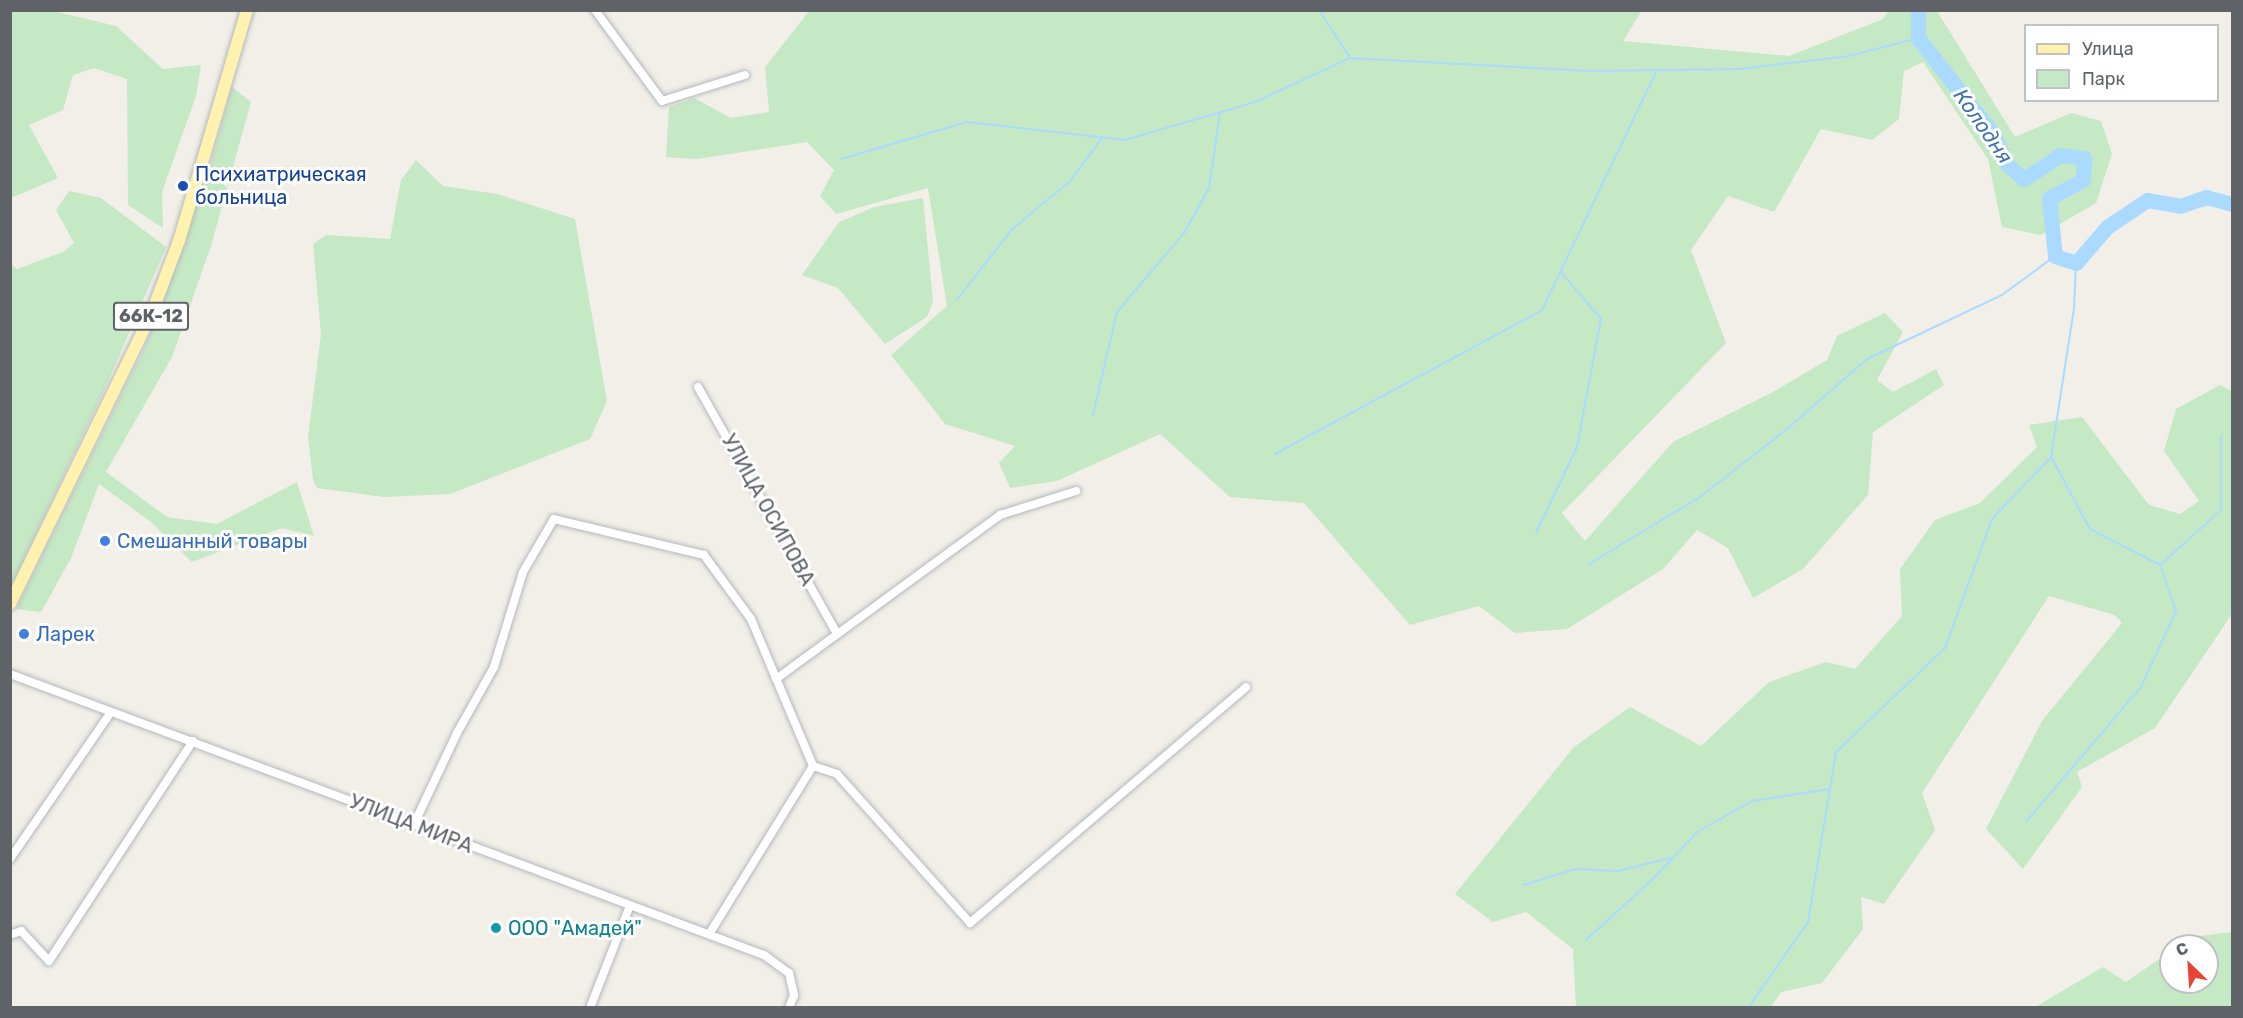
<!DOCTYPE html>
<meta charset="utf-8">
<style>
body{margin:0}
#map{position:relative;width:2243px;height:1018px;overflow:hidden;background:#f1efe8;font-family:Rubik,sans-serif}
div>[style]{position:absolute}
.green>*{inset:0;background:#c5e8c5}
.stream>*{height:2px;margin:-1px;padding:0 1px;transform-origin:1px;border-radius:1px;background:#aadaff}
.river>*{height:15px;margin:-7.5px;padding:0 7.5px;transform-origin:7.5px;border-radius:7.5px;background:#aadaff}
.roads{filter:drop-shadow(0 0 2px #b5b8bc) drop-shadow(0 0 2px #b5b8bc)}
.street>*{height:8px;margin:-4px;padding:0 4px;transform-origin:4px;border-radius:4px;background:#fff}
.primary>*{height:12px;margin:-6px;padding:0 6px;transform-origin:6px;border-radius:6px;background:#fff2af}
.dots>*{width:16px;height:16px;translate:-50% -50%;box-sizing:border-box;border:3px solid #fff;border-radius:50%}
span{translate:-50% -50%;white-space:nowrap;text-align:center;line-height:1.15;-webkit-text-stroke:6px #fff;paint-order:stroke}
.shield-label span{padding:2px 4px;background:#fff;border:2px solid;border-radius:4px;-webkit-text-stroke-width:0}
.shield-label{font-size:18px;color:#5f6368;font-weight:700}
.transit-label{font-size:20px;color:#164399}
.left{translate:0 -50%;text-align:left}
.street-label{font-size:20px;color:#5f6368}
.shop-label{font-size:20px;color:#366cbe}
.culture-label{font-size:20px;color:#0d838f}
.water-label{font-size:21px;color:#4174aa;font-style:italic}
.frame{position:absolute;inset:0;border:12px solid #5f6368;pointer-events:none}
.legend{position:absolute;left:2024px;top:24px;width:195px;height:78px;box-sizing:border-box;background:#fff;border:2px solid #bfc1c3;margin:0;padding:8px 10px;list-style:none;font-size:18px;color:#5f6368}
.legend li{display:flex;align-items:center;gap:12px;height:30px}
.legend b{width:30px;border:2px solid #bfc1c3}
.north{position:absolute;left:2159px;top:934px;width:60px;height:60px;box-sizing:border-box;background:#fff;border:2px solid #bfc1c3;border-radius:50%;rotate:335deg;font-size:16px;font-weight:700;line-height:24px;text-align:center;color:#5f6368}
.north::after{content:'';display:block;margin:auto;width:21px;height:27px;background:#ea4335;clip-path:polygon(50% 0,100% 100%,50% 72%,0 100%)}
</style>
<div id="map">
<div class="green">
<div style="clip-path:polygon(11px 10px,53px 11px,116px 26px,163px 69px,201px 65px,196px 96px,162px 192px,163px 228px,128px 205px,127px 79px,94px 68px,73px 75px,63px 110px,29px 125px,58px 178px,11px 198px)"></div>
<div style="clip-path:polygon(810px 10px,1647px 10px,1641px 12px,1623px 41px,1789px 56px,1883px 19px,1888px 11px,1937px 11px,2015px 137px,2071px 113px,2101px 121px,2112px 154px,2096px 203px,2041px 235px,2002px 227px,1988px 159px,1923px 62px,1904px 71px,1899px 119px,1872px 140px,1821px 129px,1774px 212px,1728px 196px,1691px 250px,1726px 343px,1562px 513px,1585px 541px,1673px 442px,1773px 392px,1827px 360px,1837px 336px,1885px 313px,1903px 332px,1877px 380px,1893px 392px,1936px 369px,1944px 385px,1873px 432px,1868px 495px,1803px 569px,1753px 598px,1728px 548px,1697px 530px,1663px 569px,1567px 629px,1515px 633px,1479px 606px,1410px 625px,1304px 503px,1230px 497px,1160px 434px,1057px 481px,1010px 488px,999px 463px,1015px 446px,945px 424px,891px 355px,947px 306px,928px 188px,836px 214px,820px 196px,834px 170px,807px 142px,697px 159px,666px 157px,669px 107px,694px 98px,731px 118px,769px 112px,765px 67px)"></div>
<div style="clip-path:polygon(232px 87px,251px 102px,211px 246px,172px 357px,106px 472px,167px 517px,217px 524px,297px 482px,314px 536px,282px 528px,192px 562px,151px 522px,99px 484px,71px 558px,41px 612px,16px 609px,146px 344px,207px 177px)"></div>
<div style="clip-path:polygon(416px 160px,443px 186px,497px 194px,575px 219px,607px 401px,590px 439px,450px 494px,384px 497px,317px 488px,313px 480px,308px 437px,321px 334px,313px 244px,326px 235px,390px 239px,401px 180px)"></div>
<div style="clip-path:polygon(69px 191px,101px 198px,166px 247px,103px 393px,11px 586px,11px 264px,17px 269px,63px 252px,74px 243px,56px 210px)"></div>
<div style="clip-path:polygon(923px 198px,933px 301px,927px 317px,885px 344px,838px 288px,802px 275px,839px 222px,874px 207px)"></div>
<div style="clip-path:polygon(2220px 385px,2232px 391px,2232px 614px,2155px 728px,2077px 772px,2082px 787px,2023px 869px,1986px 829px,2042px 721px,2122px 623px,2115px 615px,2049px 596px,1922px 793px,1935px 830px,1884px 904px,1861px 897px,1863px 929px,1822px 983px,1781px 992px,1771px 1007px,1576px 1007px,1573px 949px,1526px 912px,1493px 922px,1455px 894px,1574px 747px,1630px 707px,1701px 746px,1769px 682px,1826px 662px,1855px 669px,1902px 616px,1900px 569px,1935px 520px,1980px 503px,2037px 447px,2029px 425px,2082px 417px,2149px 505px,2180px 514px,2199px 501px,2164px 451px,2176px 409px)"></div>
<div style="clip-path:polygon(2232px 932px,2232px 1007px,2035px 1007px,2103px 967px,2126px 982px,2171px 951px,2171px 982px,2207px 982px,2207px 946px,2179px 946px,2192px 937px)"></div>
</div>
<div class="stream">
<div style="left:1319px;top:10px;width:57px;rotate:57.1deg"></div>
<div style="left:841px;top:159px;width:131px;rotate:-16.4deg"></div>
<div style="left:967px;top:122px;width:159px;rotate:6.5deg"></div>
<div style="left:1125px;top:140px;width:135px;rotate:-16.3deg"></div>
<div style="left:1255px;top:102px;width:105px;rotate:-24.9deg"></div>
<div style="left:1350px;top:58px;width:241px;rotate:3.1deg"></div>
<div style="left:1591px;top:71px;width:149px;rotate:-0.8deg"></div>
<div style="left:1740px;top:69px;width:110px;rotate:-6.8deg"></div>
<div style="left:1849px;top:56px;width:71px;rotate:-14.6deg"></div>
<div style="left:957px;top:300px;width:90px;rotate:-52.2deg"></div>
<div style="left:1012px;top:229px;width:75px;rotate:-39.6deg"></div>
<div style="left:1070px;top:181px;width:54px;rotate:-53.3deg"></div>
<div style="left:1093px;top:415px;width:106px;rotate:-76.9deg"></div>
<div style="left:1117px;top:312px;width:104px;rotate:-49.7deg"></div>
<div style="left:1184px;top:233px;width:51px;rotate:-60.9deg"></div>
<div style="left:1209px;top:188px;width:76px;rotate:-81.7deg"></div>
<div style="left:1275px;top:454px;width:303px;rotate:-28.3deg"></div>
<div style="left:1542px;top:310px;width:266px;rotate:-64.4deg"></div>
<div style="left:1536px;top:533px;width:95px;rotate:-64.5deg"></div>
<div style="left:1577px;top:447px;width:130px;rotate:-79.4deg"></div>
<div style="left:1601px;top:319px;width:62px;rotate:-130.4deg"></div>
<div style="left:1589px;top:564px;width:130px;rotate:-31.1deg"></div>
<div style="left:1700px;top:497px;width:110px;rotate:-38deg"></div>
<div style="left:1787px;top:429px;width:106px;rotate:-41.2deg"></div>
<div style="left:1867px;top:359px;width:149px;rotate:-25.4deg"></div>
<div style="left:2002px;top:295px;width:66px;rotate:-36.3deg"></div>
<div style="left:2160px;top:565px;width:82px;rotate:-42deg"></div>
<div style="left:2221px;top:510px;width:75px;rotate:-90deg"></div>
<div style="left:2026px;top:822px;width:177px;rotate:-49.6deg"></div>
<div style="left:2141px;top:687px;width:84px;rotate:-65.3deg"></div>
<div style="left:2176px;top:611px;width:49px;rotate:-109.2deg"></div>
<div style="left:2160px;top:565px;width:79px;rotate:-152.8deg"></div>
<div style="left:2090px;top:529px;width:82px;rotate:-118.4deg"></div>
<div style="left:1523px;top:885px;width:55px;rotate:-16.8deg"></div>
<div style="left:1576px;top:869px;width:42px;rotate:2.7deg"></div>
<div style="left:1618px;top:871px;width:58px;rotate:-14deg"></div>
<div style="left:1586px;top:940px;width:95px;rotate:-42.4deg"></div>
<div style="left:1656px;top:876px;width:60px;rotate:-47deg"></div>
<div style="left:1697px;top:832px;width:63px;rotate:-29.4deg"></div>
<div style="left:1752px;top:801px;width:79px;rotate:-8.7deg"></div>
<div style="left:1748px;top:1008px;width:105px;rotate:-55.1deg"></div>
<div style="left:1808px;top:922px;width:172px;rotate:-80.6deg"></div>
<div style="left:1836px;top:752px;width:151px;rotate:-43.7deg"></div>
<div style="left:1945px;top:648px;width:137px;rotate:-70deg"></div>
<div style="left:1992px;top:519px;width:86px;rotate:-46.4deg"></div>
<div style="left:2051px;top:457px;width:150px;rotate:-81.2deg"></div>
<div style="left:2074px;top:309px;width:46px;rotate:-87.5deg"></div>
</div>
<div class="river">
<div style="left:1918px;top:10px;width:28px;rotate:90deg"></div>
<div style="left:1918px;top:38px;width:123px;rotate:51.9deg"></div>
<div style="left:1994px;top:135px;width:30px;rotate:67deg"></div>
<div style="left:2006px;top:163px;width:24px;rotate:42deg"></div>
<div style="left:2024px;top:179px;width:43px;rotate:-33.7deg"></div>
<div style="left:2060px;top:155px;width:24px;rotate:7deg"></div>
<div style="left:2084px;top:158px;width:22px;rotate:93deg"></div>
<div style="left:2083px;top:180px;width:38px;rotate:152deg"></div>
<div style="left:2049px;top:198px;width:58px;rotate:84.1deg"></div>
<div style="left:2055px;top:256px;width:22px;rotate:18deg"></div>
<div style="left:2076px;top:263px;width:48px;rotate:-49.3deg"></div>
<div style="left:2107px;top:227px;width:48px;rotate:-34deg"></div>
<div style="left:2147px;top:200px;width:34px;rotate:10deg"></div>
<div style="left:2180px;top:206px;width:28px;rotate:-19deg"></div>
<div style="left:2206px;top:197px;width:27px;rotate:15deg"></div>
</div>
<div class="roads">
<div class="street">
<div style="left:595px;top:10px;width:113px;rotate:53.6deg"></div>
<div style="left:662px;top:101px;width:87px;rotate:-17.4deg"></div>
<div style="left:698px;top:387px;width:283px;rotate:60.6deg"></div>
<div style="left:10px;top:674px;width:805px;rotate:20.44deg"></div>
<div style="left:764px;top:955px;width:31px;rotate:36deg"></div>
<div style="left:789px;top:973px;width:23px;rotate:77deg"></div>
<div style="left:794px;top:995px;width:14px;rotate:111deg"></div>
<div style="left:776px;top:679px;width:278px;rotate:-36.2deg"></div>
<div style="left:1000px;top:515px;width:80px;rotate:-17.5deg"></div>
<div style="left:813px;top:766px;width:25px;rotate:18deg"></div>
<div style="left:837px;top:774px;width:200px;rotate:48.2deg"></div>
<div style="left:970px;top:923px;width:363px;rotate:-40.5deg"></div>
<div style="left:414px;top:824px;width:101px;rotate:-64.7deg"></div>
<div style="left:457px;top:733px;width:76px;rotate:-60.7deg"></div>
<div style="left:494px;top:667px;width:99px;rotate:-73deg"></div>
<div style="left:523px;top:572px;width:61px;rotate:-59.7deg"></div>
<div style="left:554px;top:519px;width:154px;rotate:13.5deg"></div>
<div style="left:704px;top:555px;width:79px;rotate:53.7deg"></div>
<div style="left:751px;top:619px;width:160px;rotate:67.1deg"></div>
<div style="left:813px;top:766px;width:196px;rotate:121.7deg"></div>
<div style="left:10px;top:859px;width:178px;rotate:-55.5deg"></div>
<div style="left:10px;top:935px;width:12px;rotate:-20deg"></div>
<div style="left:21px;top:931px;width:41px;rotate:47deg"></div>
<div style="left:49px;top:961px;width:263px;rotate:-56.8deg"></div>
<div style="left:590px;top:1008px;width:107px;rotate:-68.7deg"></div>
</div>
<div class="primary">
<div style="left:10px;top:604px;width:322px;rotate:-64deg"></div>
<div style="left:151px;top:315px;width:79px;rotate:-69.3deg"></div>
<div style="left:179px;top:241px;width:241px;rotate:-73.6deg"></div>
</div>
</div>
<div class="dots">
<div style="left:183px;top:186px;background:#1a4fb4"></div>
<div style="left:105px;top:541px;background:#3f7fe0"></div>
<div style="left:24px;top:634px;background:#3f7fe0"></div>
<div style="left:496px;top:928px;background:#0f9aa8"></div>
</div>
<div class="shield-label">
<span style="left:151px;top:316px">66К-12</span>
</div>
<div class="transit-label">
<span class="left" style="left:195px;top:186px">Психиатрическая<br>больница</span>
</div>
<div class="street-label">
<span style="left:768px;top:510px;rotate:61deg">УЛИЦА ОСИПОВА</span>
<span style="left:411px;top:824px;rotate:21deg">УЛИЦА МИРА</span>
</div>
<div class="shop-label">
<span class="left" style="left:117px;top:541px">Смешанный товары</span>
<span class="left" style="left:36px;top:634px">Ларек</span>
</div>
<div class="culture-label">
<span class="left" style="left:508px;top:928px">ООО "Амадей"</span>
</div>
<div class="water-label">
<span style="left:1983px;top:126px;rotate:55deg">Колодня</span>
</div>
<div class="frame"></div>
<ul class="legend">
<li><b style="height:8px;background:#fff2af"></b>Улица</li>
<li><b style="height:16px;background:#c5e8c5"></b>Парк</li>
</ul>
<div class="north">С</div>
</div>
